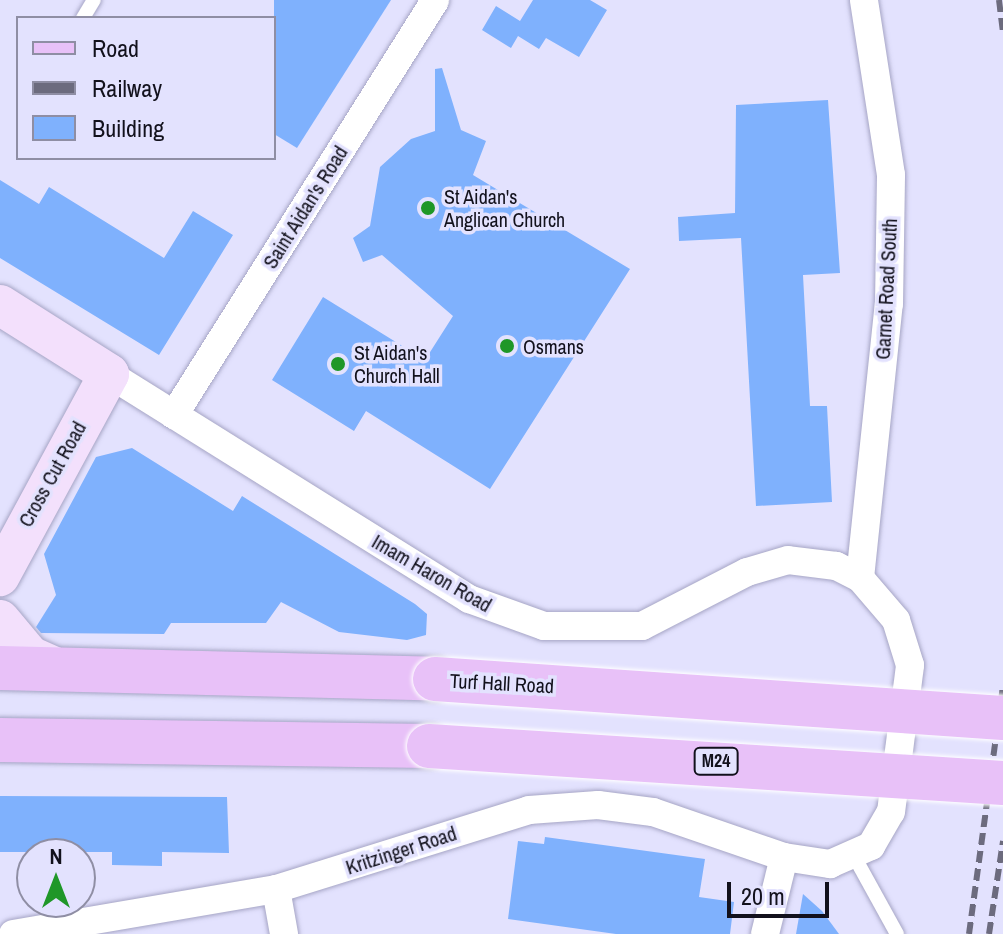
<!DOCTYPE html>
<style>
body{margin:0}
#map{position:relative;width:1003px;height:934px;overflow:hidden;background:#e3e2fe;font-family:"Archivo Narrow",sans-serif}
div>[style]{position:absolute}
.building>*{inset:0;background:#7fb1fd}
.roads{filter:drop-shadow(0 0 2px #a6a5c5) drop-shadow(0 0 2px #a6a5c5)}
.lane>*{height:14px;margin:-7px;padding:0 7px;transform-origin:7px;border-radius:7px;background:#fff}
.street>*{height:28px;margin:-14px;padding:0 14px;transform-origin:14px;border-radius:14px;background:#fff}
.secondary>*{height:40px;margin:-20px;padding:0 20px;transform-origin:20px;border-radius:20px;background:#f3e0fc}
.primary>*{height:44px;margin:-22px;padding:0 22px;transform-origin:22px;border-radius:22px;background:#e8c1f8}
.rail>*{height:6px;margin-top:-3px;transform-origin:0;background:repeating-linear-gradient(90deg,#6c6b7e 0 12px,transparent 0 18px)}
.bridges{filter:drop-shadow(0 0 2px #fff) drop-shadow(0 0 2px #fff)}
.primary-bridge>*{height:44px;margin:-22px;padding:0 22px;transform-origin:22px;border-radius:22px;background:#e8c1f8}
.dots>*{width:22px;height:22px;translate:-50% -50%;box-sizing:border-box;border:4px solid #e3e2fe;border-radius:50%}
span{translate:-50% -50%;white-space:nowrap;text-align:center;line-height:1.15;-webkit-text-stroke:7px #e3e2fe;paint-order:stroke}
.shield-label span{padding:2px 6px;background:#e3e2fe;border:2px solid;border-radius:6px;-webkit-text-stroke-width:0}
.shield-label{font-size:18px;color:#12111c;font-weight:700}
.poi-label{font-size:20px;color:#12111c}
.left{translate:0 -50%;text-align:left}
.street-label{font-size:20px;color:#12111c}
.legend{position:absolute;left:16px;top:16px;width:260px;height:144px;box-sizing:border-box;background:#e3e2fe;border:2px solid #8f8ea4;margin:0;padding:10px 14px;list-style:none;font-size:24px;color:#12111c}
.legend li{display:flex;align-items:center;gap:16px;height:40px}
.legend b{width:40px;border:2px solid #8f8ea4}
.north{position:absolute;left:16px;top:838px;width:80px;height:80px;box-sizing:border-box;background:#e3e2fe;border:2px solid #8f8ea4;border-radius:50%;rotate:0deg;font-size:22px;font-weight:700;line-height:32px;text-align:center;color:#12111c}
.north::after{content:'';display:block;margin:auto;width:28px;height:36px;background:#1f9728;clip-path:polygon(50% 0,100% 100%,50% 72%,0 100%)}
.scale{position:absolute;left:727px;top:882px;width:102px;height:36px;box-sizing:border-box;border:4px solid #12111c;border-top:0;padding-left:10px;font-size:24px;line-height:28px;white-space:nowrap;color:#12111c;-webkit-text-stroke:6px #e3e2fe;paint-order:stroke}
</style>
<div id="map">
<div class="building">
<div style="clip-path:polygon(274px 0,391px 0,297px 148px,274px 134px)"></div>
<div style="clip-path:polygon(533px 0,590px 0,607px 10px,579px 57px,546px 38px,539px 49px,518px 36px,511px 48px,482px 30px,496px 6px,520px 21px)"></div>
<div style="clip-path:polygon(442px 68px,461px 130px,486px 141px,473px 175px,630px 269px,490px 489px,366px 411px,354px 431px,272px 380px,323px 297px,425px 360px,453px 316px,382px 255px,363px 262px,353px 238px,370px 226px,380px 167px,411px 139px,435px 131px,435px 69px)"></div>
<div style="clip-path:polygon(828px 100px,840px 273px,803px 275px,810px 406px,827px 406px,832px 502px,756px 506px,741px 238px,679px 241px,678px 217px,735px 213px,736px 105px)"></div>
<div style="clip-path:polygon(0 180px,39px 204px,49px 187px,164px 258px,193px 211px,233px 235px,159px 355px,0 258px)"></div>
<div style="clip-path:polygon(132px 448px,233px 511px,242px 496px,415px 604px,427px 614px,426px 635px,407px 640px,339px 632px,281px 602px,266px 623px,171px 623px,164px 634px,41px 633px,36px 627px,56px 595px,44px 554px,96px 457px)"></div>
<div style="clip-path:polygon(0 796px,227px 797px,229px 853px,162px 852px,162px 866px,112px 865px,112px 852px,0 852px)"></div>
<div style="clip-path:polygon(545px 837px,705px 859px,699px 897px,734px 902px,730px 934px,616px 934px,508px 919px,518px 841px,544px 844px)"></div>
<div style="clip-path:polygon(803px 894px,822px 911px,839px 934px,796px 934px)"></div>
</div>
<div class="roads">
<div class="lane">
<div style="left:83px;top:18px;width:21px;rotate:-59deg"></div>
<div style="left:854px;top:856px;width:89px;rotate:61.1deg"></div>
</div>
<div class="street">
<div style="left:174px;top:415px;width:490px;rotate:-57.8deg"></div>
<div style="left:860px;top:578px;width:276px;rotate:-84deg"></div>
<div style="left:889px;top:304px;width:129px;rotate:-89.1deg"></div>
<div style="left:891px;top:175px;width:177px;rotate:-98.8deg"></div>
<div style="left:276px;top:889px;width:46px;rotate:79.9deg"></div>
<div style="left:13px;top:934px;width:267px;rotate:-9.7deg"></div>
<div style="left:276px;top:889px;width:265px;rotate:-17.3deg"></div>
<div style="left:529px;top:810px;width:69px;rotate:-4.1deg"></div>
<div style="left:598px;top:805px;width:55px;rotate:7.3deg"></div>
<div style="left:653px;top:812px;width:139px;rotate:19deg"></div>
<div style="left:784px;top:857px;width:47px;rotate:8.7deg"></div>
<div style="left:830px;top:864px;width:45px;rotate:-23.7deg"></div>
<div style="left:871px;top:846px;width:39px;rotate:-60deg"></div>
<div style="left:891px;top:812px;width:148px;rotate:-82.6deg"></div>
<div style="left:910px;top:665px;width:47px;rotate:-107.3deg"></div>
<div style="left:896px;top:620px;width:55px;rotate:-130.6deg"></div>
<div style="left:860px;top:578px;width:27px;rotate:-153deg"></div>
<div style="left:836px;top:566px;width:48px;rotate:-172.9deg"></div>
<div style="left:788px;top:560px;width:43px;rotate:163.7deg"></div>
<div style="left:747px;top:572px;width:118px;rotate:152.8deg"></div>
<div style="left:642px;top:626px;width:98px;rotate:180deg"></div>
<div style="left:544px;top:626px;width:80px;rotate:-160.2deg"></div>
<div style="left:469px;top:599px;width:425px;rotate:-148deg"></div>
<div style="left:765px;top:934px;width:79px;rotate:-76.1deg"></div>
</div>
<div class="secondary">
<div style="left:0;top:305px;width:129px;rotate:32.3deg"></div>
<div style="left:109px;top:374px;width:230px;rotate:118.4deg"></div>
<div style="left:0;top:620px;width:47px;rotate:50.2deg"></div>
<div style="left:30px;top:656px;width:32px;rotate:24deg"></div>
</div>
<div class="primary">
<div style="left:0;top:668px;width:435px;rotate:1.4deg"></div>
<div style="left:0;top:740px;width:429px;rotate:0.8deg"></div>
</div>
</div>
<div class="rail">
<div style="left:999px;top:0;width:33px;rotate:83deg"></div>
<div style="left:969px;top:934px;width:250px;rotate:-82.2deg"></div>
<div style="left:989px;top:934px;width:94px;rotate:-81.4deg"></div>
</div>
<div class="bridges">
<div class="primary-bridge">
<div style="left:435px;top:679px;width:569px;rotate:3.93deg"></div>
<div style="left:429px;top:746px;width:575px;rotate:3.69deg"></div>
</div>
</div>
<div class="dots">
<div style="left:428px;top:208px;background:#1f9728"></div>
<div style="left:507px;top:346px;background:#1f9728"></div>
<div style="left:338px;top:364px;background:#1f9728"></div>
</div>
<div class="shield-label">
<span style="left:716px;top:761px">M24</span>
</div>
<div class="poi-label">
<span class="left" style="left:444px;top:208px">St Aidan's<br>Anglican Church</span>
<span class="left" style="left:523px;top:346px">Osmans</span>
<span class="left" style="left:354px;top:364px">St Aidan's<br>Church Hall</span>
</div>
<div class="street-label">
<span style="left:305px;top:207px;rotate:-58deg">Saint Aidan's Road</span>
<span style="left:886px;top:289px;rotate:-87deg">Garnet Road South</span>
<span style="left:52px;top:474px;rotate:-61deg">Cross Cut Road</span>
<span style="left:432px;top:573px;rotate:30deg">Imam Haron Road</span>
<span style="left:502px;top:683px;rotate:3deg">Turf Hall Road</span>
<span style="left:401px;top:850px;rotate:-18deg">Kritzinger Road</span>
</div>
<ul class="legend">
<li><b style="height:10px;background:#e8c1f8"></b>Road</li>
<li><b style="height:10px;background:#6c6b7e"></b>Railway</li>
<li><b style="height:22px;background:#7fb1fd"></b>Building</li>
</ul>
<div class="north">N</div>
<div class="scale">20 m</div>
</div>
